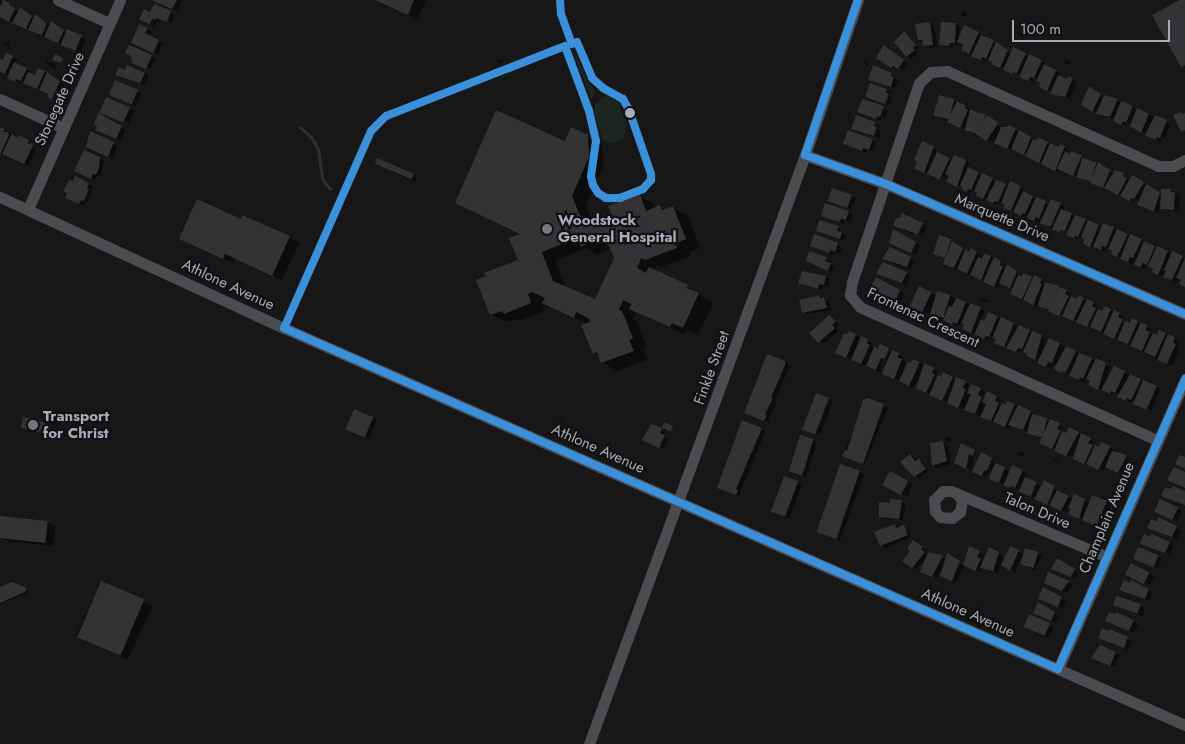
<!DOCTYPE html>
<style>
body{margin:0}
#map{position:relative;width:1185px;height:744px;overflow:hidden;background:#171717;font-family:Jost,sans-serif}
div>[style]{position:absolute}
.green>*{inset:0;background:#1f2621}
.shadow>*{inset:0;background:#0007;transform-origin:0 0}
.stream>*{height:3px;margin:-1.5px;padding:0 1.5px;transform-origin:1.5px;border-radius:1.5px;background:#2a3039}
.building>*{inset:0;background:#333335;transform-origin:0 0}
.minor>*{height:11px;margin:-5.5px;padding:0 5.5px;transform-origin:5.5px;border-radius:5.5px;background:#4b4c50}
.bus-1>*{height:8px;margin:-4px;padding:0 4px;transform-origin:4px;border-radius:4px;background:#3a90db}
.dots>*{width:14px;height:14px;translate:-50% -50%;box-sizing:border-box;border:2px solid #111113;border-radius:50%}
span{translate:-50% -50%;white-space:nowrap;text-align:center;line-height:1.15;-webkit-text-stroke:4.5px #111113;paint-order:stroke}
.street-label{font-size:15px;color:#a8abb8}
.poi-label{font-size:15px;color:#a8abb8;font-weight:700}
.left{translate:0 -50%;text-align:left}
.scale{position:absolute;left:1012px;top:20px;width:158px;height:22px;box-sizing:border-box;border:2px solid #a8abb8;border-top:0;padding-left:6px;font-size:15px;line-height:18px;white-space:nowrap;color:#a8abb8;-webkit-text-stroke:4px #111113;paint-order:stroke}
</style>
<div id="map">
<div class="green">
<div style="clip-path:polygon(575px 56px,577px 56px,588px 82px,597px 92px,591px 99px)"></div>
<div style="clip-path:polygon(607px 95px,618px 102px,627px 125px,623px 139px,613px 144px,603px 140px,594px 113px,595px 104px)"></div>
</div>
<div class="shadow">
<div style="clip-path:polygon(0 0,19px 12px,24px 11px,35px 18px,40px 18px,67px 33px,86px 39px,80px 53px,0 16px)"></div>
<div style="clip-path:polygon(153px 0,182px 0,178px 11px)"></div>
<div style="clip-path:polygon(375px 0,426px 0,418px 19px)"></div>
<div style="clip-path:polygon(154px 5px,175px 15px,172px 23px,161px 19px,160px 22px,157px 21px,154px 26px,145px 22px)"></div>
<div style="clip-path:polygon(963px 10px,968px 13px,966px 17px,961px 15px)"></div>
<div style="clip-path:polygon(930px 23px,934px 26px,937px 47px,929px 48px,919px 40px)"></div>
<div style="clip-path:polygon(956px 24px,960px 27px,959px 39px,978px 33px,1012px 54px,1025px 54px,1041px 61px,1045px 63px,1044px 66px,1060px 73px,1059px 77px,1068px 81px,1069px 78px,1077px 82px,1070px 99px,1052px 93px,1042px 86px,1038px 80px,1034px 78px,1033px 82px,1021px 74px,997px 66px,994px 62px,977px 58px,962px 50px,965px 44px,959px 41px,959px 45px,954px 44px,953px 48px,941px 45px)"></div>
<div style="clip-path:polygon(147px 29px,152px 32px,149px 37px,163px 43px,158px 54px,136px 45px)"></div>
<div style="clip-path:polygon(904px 32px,919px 48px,916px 51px,918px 53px,911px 59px,907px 56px)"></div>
<div style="clip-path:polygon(5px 41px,10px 44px,9px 47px,4px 44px)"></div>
<div style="clip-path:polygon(889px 49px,907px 64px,903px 70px,898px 68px,896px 70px,877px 57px)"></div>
<div style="clip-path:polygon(151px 56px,155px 59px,151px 69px,136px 64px)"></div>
<div style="clip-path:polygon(12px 57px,17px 60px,15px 64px,31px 72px,30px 74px,36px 77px,39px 70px,58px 79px,58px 81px,64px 84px,57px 101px,49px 96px,50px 94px,21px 81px,20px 83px,0 71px,0 60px,4px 62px)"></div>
<div style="clip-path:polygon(501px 59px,503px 63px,499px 64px,496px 60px)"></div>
<div style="clip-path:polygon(1066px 60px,1071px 62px,1069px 65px,1064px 63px)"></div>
<div style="clip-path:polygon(47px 61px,57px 66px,55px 70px,46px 63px)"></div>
<div style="clip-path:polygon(864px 62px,869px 64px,869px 66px,863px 64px)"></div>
<div style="clip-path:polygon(890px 72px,898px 81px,895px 88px,874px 82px)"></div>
<div style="clip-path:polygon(144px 74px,149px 76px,145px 85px,117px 75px)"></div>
<div style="clip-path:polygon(886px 90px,891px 92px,890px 96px,892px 98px,890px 105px,870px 98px)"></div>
<div style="clip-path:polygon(137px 91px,141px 94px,136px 106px,113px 96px)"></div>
<div style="clip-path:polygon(1094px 91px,1104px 98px,1118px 101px,1171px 124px,1164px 139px,1162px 138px,1161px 142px,1131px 124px,1127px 123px,1126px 126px,1119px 123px,1115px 119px,1102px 116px,1083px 104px)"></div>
<div style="clip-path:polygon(107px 99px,134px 111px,129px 123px,106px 113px)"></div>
<div style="clip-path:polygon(863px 100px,888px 110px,885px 119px,882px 118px,881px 120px,864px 115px)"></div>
<div style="clip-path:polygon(954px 100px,970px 109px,969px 111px,984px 115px,1002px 128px,1008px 129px,1009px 126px,1035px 141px,1039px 139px,1059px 149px,1061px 146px,1069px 150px,1067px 154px,1081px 156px,1085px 160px,1099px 164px,1114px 174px,1115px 172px,1124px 174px,1130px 181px,1132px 177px,1162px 194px,1170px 190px,1180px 196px,1179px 211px,1166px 211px,1160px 207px,1158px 212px,1143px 207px,1136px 199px,1134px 202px,1108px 188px,1060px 170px,1059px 172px,1013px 148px,1012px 150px,965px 130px,937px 116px)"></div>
<div style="clip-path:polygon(99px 115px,126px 130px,121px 141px,101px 132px)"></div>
<div style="clip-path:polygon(857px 117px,879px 126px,878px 129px,881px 131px,879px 138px,857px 131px)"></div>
<div style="clip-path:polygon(0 128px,36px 147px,29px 166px,0 153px)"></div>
<div style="clip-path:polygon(91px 133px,118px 146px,113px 158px,92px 149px)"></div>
<div style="clip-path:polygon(evenodd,587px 136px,602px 144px,603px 166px,586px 205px,592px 221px,612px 214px,639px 196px,654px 204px,656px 208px,660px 207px,666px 210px,673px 207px,688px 216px,700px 248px,689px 252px,691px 256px,661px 267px,656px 265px,654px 271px,688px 287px,713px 303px,698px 335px,687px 330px,685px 335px,636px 311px,633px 319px,637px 321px,647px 347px,643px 348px,648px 359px,617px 371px,602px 362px,600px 357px,594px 353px,588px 324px,541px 301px,545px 311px,519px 321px,515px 319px,506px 322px,491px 314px,519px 260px,521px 235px,456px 203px,566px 142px,587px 136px,611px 247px,615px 258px,596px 301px,566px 288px,555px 261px,586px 248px,597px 255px,611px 247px)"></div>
<div style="clip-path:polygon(872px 140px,876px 142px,873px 151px,868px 149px,867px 153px,844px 144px)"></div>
<div style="clip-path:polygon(933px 147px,937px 150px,936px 153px,953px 161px,965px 161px,969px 164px,968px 169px,1008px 187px,1011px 183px,1025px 189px,1024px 193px,1050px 205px,1060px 204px,1065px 207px,1063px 211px,1089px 222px,1102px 228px,1113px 228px,1182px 257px,1185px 259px,1185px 286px,1178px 278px,1176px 282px,1157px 274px,1153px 267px,1147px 265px,1145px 269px,1140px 266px,1137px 259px,1135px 258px,1132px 264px,1112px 254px,1114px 250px,1110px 248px,1107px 247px,1105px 251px,1095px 248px,1088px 246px,1084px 237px,1079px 237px,1078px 240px,1060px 227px,1059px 229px,1065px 234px,1046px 225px,1041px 219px,1039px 223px,1029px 216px,1027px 214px,1025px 217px,1009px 210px,1006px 204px,999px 202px,998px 205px,982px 198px,976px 192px,973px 190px,971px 193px,952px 184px,951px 176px,948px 174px,946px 179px,920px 170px)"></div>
<div style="clip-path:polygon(100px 158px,104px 161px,100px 177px,97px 176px,95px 180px,80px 173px)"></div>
<div style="clip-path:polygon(381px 166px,413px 175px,417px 177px,415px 182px)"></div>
<div style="clip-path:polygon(73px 183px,93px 186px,88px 202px,86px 201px,84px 206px,71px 200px)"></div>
<div style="clip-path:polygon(852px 196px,856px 198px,852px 210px,829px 201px)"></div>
<div style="clip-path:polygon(848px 212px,853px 215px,850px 222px,845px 220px,844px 224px,822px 216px)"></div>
<div style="clip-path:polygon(902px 215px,927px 226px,923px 236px,913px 231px,912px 234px,894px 225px)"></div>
<div style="clip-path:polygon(243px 216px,299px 243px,282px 280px,235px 258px,233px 263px,190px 244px,241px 220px)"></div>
<div style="clip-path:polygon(838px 227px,846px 236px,844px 240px,822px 233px)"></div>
<div style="clip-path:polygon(893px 231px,920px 245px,916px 255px,895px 245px,891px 237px)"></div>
<div style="clip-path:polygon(815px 236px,842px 247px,840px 253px,835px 252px,834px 255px,811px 246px)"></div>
<div style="clip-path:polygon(950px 240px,966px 252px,976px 252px,981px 255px,979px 259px,982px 261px,990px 257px,1005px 265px,1004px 268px,1006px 270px,1012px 268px,1023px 278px,1024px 275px,1041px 280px,1066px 291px,1071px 294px,1069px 297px,1077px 300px,1083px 299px,1098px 306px,1096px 309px,1103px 313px,1105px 308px,1124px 317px,1122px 320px,1127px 323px,1130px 325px,1132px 320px,1147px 327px,1151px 329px,1149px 333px,1153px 335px,1158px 336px,1160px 332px,1175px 338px,1179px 341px,1177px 346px,1180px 348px,1172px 366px,1092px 327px,1029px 302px,1016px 296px,1014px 289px,1001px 283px,999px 288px,949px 266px,946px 259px,937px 255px)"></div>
<div style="clip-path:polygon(890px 249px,915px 260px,911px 269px,902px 265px,901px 267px,884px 259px)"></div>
<div style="clip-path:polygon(826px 258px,834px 267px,832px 272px,812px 263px)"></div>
<div style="clip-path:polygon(803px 273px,826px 277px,830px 279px,828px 287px,824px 286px,823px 290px,804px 285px)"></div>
<div style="clip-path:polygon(906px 273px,910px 276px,907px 285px,878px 274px)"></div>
<div style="clip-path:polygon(876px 279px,904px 294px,900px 303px,881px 295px)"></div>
<div style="clip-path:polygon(920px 288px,936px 296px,937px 292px,950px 296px,980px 309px,985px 311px,981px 321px,985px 322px,997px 317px,1041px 336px,1046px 339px,1041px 354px,1050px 340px,1110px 367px,1107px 379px,1114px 368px,1157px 387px,1161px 389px,1152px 410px,1139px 406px,1132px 400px,1131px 403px,1123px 399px,1116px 392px,1114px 395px,1094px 387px,1089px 379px,1085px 379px,1083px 382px,1071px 374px,1059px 371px,1057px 365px,1053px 363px,1051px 368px,1043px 365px,1032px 358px,1025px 350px,1023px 349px,1021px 353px,1000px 345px,994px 338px,990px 337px,989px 340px,968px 331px,963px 323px,957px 326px,916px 308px)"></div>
<div style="clip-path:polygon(819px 296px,829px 301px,831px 310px,808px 314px,803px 312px)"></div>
<div style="clip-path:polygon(981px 298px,988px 300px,987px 303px,980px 300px)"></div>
<div style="clip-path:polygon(829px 316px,839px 324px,836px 328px,838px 331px,824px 344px,819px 342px)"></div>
<div style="clip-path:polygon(850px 333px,872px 343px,871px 347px,875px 349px,887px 349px,881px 365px,883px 366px,890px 350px,903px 357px,902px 360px,906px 363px,903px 368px,911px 365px,914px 360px,938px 371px,936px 376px,938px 378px,952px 378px,965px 382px,969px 385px,967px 391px,969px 392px,980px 389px,985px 392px,982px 398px,985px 400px,996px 397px,1001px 400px,999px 405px,1002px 406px,1006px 407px,1008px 402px,1031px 412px,1034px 416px,1059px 425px,1063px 427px,1061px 432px,1067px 434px,1078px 433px,1090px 439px,1095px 441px,1092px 447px,1095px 448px,1110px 447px,1114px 450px,1113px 453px,1130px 459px,1123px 475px,1106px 466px,1103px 471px,1079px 461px,1077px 445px,1071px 457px,1045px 445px,1042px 439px,1026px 431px,1011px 425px,1009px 429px,935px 397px,921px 389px,922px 373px,913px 387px,888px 376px,889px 361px,886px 359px,880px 372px,841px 355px)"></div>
<div style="clip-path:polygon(784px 362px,789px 365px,789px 368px,775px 401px,777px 402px,769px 418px,769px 422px,750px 415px)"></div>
<div style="clip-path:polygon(828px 399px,833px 401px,820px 435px,808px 431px)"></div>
<div style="left:867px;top:399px;width:23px;height:61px;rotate:23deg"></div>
<div style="clip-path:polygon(372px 418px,377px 420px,370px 438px,352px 431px)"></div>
<div style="clip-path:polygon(44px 423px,49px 426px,47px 434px,22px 427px)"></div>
<div style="clip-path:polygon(761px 429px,765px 432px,740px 493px,741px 497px,723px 490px)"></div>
<div style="clip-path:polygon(661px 430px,666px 432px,664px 436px,668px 439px,664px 449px,648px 442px)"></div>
<div style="clip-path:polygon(801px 436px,817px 443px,805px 477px,793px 473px)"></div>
<div style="clip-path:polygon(945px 437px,951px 438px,951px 442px,946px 443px)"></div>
<div style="clip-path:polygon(943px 442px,948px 445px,951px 464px,937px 468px,933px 465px)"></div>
<div style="clip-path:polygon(971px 448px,976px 452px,971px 470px,955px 462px)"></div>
<div style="clip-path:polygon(1019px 451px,1024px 454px,1023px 457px,1017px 454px)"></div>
<div style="clip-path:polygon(981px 454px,1010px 472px,1013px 467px,1027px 474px,1025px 478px,1042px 486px,1044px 482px,1073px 499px,1084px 500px,1090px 504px,1106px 502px,1111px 505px,1102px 526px,1097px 524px,1096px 526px,1074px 516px,1070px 507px,1067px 512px,1025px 494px,1021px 490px,994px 481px,989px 478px,992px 473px,989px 472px,986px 477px,978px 474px)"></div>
<div style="clip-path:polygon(910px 455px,923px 463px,929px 471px,919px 478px,915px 476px)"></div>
<div style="left:1054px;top:459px;width:5px;height:2px;rotate:22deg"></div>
<div style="clip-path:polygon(860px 472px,864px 475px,840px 540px,821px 533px)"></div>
<div style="clip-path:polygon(891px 473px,912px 484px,908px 497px,885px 484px)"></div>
<div style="clip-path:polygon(797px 482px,802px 485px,789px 519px,773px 512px)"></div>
<div style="clip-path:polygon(901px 501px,906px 504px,903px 520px,884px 519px,880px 517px,891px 504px)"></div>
<div style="clip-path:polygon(1177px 508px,1182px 511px,1177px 521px,1158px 513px)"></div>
<div style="clip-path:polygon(48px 522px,55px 527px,53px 546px,7px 541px,0 537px)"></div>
<div style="clip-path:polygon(1157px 523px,1181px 530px,1177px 539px,1153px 530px)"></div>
<div style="clip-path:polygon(895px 525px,908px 529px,911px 537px,886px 548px,881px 545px)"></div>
<div style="clip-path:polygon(914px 541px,926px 550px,925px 552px,928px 555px,929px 553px,947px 559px,948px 555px,964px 565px,970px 547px,984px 554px,981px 561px,984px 562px,990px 549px,1003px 556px,998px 573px,982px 567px,980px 572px,967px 567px,964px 565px,956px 583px,942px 576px,943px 567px,937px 578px,922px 571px,926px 558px,917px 570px,904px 560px,911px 550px,908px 548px)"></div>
<div style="clip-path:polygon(1169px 543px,1174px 546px,1170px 554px,1146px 546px)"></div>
<div style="clip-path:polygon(1011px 548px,1023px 554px,1026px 549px,1042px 555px,1035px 571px,1019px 563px,1015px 572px,1003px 565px)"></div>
<div style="clip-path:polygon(1157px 556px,1162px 559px,1158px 569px,1139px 561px)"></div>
<div style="clip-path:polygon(1057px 560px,1078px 572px,1076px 579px,1052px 569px)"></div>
<div style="left:1132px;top:565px;width:25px;height:10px;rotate:27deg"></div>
<div style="clip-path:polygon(1049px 574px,1073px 585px,1067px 593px,1049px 585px)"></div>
<div style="left:101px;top:582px;width:57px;height:59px;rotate:25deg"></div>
<div style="clip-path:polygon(12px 583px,28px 590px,27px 593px,0 604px,0 589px)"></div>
<div style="clip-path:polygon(1044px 589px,1066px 601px,1063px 608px,1044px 601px)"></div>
<div style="clip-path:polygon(1121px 590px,1149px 590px,1153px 592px,1149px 601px)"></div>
<div style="clip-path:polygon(1117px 597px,1145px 608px,1142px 616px,1118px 607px)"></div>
<div style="clip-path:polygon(1039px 604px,1059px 616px,1055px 623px,1039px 615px)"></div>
<div style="clip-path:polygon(1117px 614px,1138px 624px,1134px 632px,1106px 621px)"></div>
<div style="clip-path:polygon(1029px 616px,1054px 627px,1047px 638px,1029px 629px)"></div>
<div style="clip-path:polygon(1110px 630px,1132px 641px,1128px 650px,1104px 640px)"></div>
<div style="clip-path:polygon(1115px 653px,1120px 656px,1115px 667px,1097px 660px)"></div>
</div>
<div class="stream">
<div style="left:300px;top:127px;width:15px;rotate:42deg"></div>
<div style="left:311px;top:137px;width:14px;rotate:60deg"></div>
<div style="left:318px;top:149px;width:30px;rotate:82deg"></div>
<div style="left:322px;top:179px;width:13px;rotate:51deg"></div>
</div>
<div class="building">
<div style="clip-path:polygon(3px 0,10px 3px,9px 5px,15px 8px,9px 22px,0 17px,0 7px)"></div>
<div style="clip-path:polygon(151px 0,177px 0,172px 9px)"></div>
<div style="clip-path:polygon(375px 0,414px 0,408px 15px)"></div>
<div style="clip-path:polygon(1180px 0,1185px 0,1185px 65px,1181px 67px,1152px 15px)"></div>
<div style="clip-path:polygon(154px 4px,171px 11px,167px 22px,156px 18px,155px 20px,152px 19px,150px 24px,139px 20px,144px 9px,150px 12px)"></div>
<div style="clip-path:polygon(20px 7px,32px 16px,26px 29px,12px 23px)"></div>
<div style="clip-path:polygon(35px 14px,47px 23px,42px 35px,28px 30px)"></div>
<div style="clip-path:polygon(51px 21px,64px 30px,58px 43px,44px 37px)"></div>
<div style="clip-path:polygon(930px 22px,933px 45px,923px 46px,922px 40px,918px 40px,915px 24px)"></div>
<div style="clip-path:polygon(941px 22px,956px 23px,955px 43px,950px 43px,949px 46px,939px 45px)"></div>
<div style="clip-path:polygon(139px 24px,148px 28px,145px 33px,159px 40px,153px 53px,131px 43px)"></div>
<div style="clip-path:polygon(964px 25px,979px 32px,969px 54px,961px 50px,963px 44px,957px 42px)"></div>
<div style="left:67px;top:29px;width:16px;height:17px;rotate:22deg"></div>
<div style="clip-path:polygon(904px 31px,916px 45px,913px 48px,915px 50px,906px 57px,894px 42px)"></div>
<div style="clip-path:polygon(981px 35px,994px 40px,986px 59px,982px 57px,980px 60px,971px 56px)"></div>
<div style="clip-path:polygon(996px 42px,1008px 50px,1000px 68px,991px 64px,992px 62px,988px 60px)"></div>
<div style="clip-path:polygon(129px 45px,152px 55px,146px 69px,132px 63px,131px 56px,125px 53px)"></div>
<div style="clip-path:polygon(884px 45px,904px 60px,898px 69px,893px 66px,891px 68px,876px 58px)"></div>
<div style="clip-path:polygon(1013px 47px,1026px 53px,1017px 73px,1013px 72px,1012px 74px,1003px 70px)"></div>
<div style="clip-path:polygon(6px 53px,13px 56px,5px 74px,0 72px,0 59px,3px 60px)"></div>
<div style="clip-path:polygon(55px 54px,63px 58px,61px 63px,52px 60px)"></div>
<div style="clip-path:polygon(1029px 54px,1042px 60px,1034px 78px,1030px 77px,1028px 81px,1019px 77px)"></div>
<div style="clip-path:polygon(14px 62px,27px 68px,21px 81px,16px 79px,15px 82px,7px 78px)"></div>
<div style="clip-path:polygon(1044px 64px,1056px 70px,1047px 91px,1039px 87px,1040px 83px,1036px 81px)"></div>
<div style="clip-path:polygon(127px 65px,145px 73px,140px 83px,115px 75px,119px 67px,125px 70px)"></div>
<div style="clip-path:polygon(873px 65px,892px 73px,891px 76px,894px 77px,891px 87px,868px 80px)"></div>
<div style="clip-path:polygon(38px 68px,45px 71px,37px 89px,23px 83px,28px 72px,35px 75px)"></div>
<div style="clip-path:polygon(47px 72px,60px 81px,52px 99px,47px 97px,48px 94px,39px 90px)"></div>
<div style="clip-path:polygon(1058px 75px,1067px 79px,1068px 76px,1073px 78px,1065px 97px,1050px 94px)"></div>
<div style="left:115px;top:80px;width:25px;height:16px;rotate:23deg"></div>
<div style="clip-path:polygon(870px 83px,887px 89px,886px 93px,889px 94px,885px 104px,865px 97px)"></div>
<div style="clip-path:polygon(1089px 86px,1101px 94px,1092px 112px,1081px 105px)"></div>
<div style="left:939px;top:95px;width:16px;height:21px;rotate:15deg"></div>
<div style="clip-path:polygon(1104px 95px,1118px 99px,1110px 117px,1096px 114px)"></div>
<div style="left:106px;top:97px;width:26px;height:17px;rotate:23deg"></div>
<div style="clip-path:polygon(862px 99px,884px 106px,880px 117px,877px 116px,876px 119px,857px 112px)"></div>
<div style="clip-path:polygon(957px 101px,966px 106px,965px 108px,968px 110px,960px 128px,947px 122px)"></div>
<div style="clip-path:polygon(1121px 101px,1133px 106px,1126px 123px,1123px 121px,1121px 125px,1113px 121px)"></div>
<div style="clip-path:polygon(1137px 108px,1149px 114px,1141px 133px,1130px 126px)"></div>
<div style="clip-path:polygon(evenodd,496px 110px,565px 141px,571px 127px,588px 135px,589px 157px,572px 196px,583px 223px,611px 213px,608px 206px,640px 194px,646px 211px,660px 205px,662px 210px,673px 206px,686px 239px,675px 244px,677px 248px,645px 260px,641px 258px,637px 268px,646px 273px,649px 267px,688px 285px,687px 288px,699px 293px,683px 328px,672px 323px,670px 327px,629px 309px,631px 304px,623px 300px,619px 310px,622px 311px,633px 338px,629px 340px,634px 351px,601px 363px,597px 352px,593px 354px,581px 325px,590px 322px,588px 318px,576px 312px,574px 318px,542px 303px,545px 298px,532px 292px,528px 294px,531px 303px,504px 314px,502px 311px,490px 315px,476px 280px,486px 276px,484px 273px,518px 260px,509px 238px,520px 234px,455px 203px,496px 110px,604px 235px,614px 258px,595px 299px,553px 281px,542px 252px,577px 238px,581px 247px,604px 235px)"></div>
<div style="left:970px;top:110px;width:16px;height:21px;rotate:15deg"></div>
<div style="clip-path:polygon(1181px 112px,1182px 114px,1185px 113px,1185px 130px,1181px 132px,1173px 115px)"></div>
<div style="clip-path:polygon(98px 113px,122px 126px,116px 139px,95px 130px,97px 126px,94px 124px)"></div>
<div style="clip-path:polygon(856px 115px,875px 122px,874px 126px,877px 127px,874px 136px,851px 129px)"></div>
<div style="left:987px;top:115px;width:14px;height:22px;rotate:34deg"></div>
<div style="clip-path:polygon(1155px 115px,1167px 120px,1160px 138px,1157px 137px,1156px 140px,1145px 135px)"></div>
<div style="clip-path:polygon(1008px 125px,1016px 128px,1007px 149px,994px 143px,1001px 127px,1007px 127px)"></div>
<div style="clip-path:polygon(0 127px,5px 129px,3px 132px,8px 132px,9px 135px,0 155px)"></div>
<div style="clip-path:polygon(848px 130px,873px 139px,869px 150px,863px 148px,862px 151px,843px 144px)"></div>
<div style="clip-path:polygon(1019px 130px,1031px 137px,1024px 155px,1011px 149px)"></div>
<div style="clip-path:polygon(90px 131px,114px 142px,108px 157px,86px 147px)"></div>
<div style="clip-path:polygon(13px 134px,17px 138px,18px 135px,29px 140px,27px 144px,32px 143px,33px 146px,24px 164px,2px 154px,11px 135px)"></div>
<div style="clip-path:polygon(1038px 137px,1048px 142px,1039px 163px,1025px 156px,1033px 139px,1037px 140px)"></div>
<div style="clip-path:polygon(922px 141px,934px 146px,924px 173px,914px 168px,917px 162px,914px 160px)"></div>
<div style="clip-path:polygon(1050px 143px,1059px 147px,1060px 144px,1065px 146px,1055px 171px,1041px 164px)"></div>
<div style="clip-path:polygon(84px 150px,100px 157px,99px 168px,96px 175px,93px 174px,91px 179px,74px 171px)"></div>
<div style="clip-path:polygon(1065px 151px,1070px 154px,1071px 151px,1082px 155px,1073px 176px,1057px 169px)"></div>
<div style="left:937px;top:152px;width:14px;height:24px;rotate:25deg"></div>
<div style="clip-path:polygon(954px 155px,966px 160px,957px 187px,946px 182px,949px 176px,945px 174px)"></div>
<div style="left:377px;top:158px;width:40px;height:6px;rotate:23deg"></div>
<div style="left:1082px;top:158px;width:15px;height:20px;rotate:16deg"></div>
<div style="clip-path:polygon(1098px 162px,1110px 170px,1103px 188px,1090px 183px)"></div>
<div style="clip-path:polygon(968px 167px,979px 172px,971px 190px,968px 189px,967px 192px,959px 188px)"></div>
<div style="clip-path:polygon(1115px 170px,1124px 173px,1123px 176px,1127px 178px,1118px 195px,1104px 188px)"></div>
<div style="clip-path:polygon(982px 173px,993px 178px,983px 199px,976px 196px,977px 193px,974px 191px)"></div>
<div style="clip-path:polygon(1132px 175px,1144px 182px,1134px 199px,1131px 198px,1129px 201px,1120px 196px)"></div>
<div style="clip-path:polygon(75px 176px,89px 183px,87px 188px,89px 189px,84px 201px,81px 200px,79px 204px,65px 198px,67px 193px,63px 191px,69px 180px,73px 181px)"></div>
<div style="clip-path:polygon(996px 180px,1006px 184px,998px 202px,995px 201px,993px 203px,986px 200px)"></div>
<div style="clip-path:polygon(1010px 181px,1021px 186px,1011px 211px,1003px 208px,1005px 205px,1001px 203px)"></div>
<div style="clip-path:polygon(1146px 184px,1160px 192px,1154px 211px,1137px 205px)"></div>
<div style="left:832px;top:188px;width:21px;height:14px;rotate:19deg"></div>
<div style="clip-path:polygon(1161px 189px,1171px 189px,1170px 192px,1175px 192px,1174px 210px,1160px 209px)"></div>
<div style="clip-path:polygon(1023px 191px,1033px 196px,1025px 214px,1022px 213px,1021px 216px,1013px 212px)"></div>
<div style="clip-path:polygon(1036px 197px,1046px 201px,1039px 219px,1036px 217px,1034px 221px,1027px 218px)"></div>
<div style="clip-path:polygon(197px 199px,241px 219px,242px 215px,290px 236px,272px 276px,225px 254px,223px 259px,179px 239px)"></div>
<div style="clip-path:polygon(1051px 199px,1061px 203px,1051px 226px,1047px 226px,1040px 223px)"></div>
<div style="clip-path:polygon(825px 203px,849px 211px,846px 220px,841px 219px,839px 222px,821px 216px)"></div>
<div style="clip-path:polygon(1061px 209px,1072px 213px,1065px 231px,1061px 230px,1060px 233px,1052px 229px)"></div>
<div style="clip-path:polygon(902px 213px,923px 223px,918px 234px,893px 226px,897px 217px,900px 218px)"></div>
<div style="clip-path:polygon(1075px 215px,1086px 219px,1078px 237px,1075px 236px,1074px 238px,1066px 235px)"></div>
<div style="clip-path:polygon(819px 220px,839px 226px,837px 231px,842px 232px,840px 239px,816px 231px)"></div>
<div style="clip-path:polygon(1088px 220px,1099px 225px,1090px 247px,1083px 244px,1084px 239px,1081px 237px)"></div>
<div style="clip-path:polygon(1103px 223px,1114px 227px,1106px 247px,1102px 246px,1101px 250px,1093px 247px)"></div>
<div style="clip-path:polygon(893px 229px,916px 242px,911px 253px,889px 243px)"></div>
<div style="clip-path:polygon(1117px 229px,1128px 234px,1117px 257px,1111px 254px,1112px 251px,1108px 249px)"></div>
<div style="clip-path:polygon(814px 234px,838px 243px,835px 252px,831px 250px,829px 253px,810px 246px)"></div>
<div style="clip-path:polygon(1130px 234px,1142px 239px,1133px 258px,1130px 257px,1128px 262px,1120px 259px)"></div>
<div style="left:939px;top:235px;width:13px;height:20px;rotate:18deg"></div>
<div style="clip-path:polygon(952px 241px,963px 248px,954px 268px,943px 264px)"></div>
<div style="clip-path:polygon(1144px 241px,1155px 246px,1147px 265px,1142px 263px,1141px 267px,1134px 265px)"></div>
<div style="clip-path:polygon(1157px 246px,1168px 251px,1158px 275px,1152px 272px,1153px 268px,1148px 266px)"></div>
<div style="clip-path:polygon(890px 247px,911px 257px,907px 267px,882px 259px)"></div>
<div style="clip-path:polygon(971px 248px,977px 251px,967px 274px,957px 269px,965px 250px,969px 252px)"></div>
<div style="clip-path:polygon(809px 251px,827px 257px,825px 261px,831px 263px,828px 271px,806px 261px)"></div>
<div style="clip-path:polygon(1172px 251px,1183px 256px,1172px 280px,1163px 277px,1166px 271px,1164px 270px)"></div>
<div style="clip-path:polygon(984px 254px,991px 256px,981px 280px,970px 275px,978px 257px,982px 259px)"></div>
<div style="clip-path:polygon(994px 257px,1001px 261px,1000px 265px,1003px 266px,994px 287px,983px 282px)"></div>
<div style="clip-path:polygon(1185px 258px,1185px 287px,1179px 284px,1181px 280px,1176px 278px)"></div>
<div style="clip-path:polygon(883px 262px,907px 272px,902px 283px,876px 274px)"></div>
<div style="clip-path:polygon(1007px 264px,1017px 271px,1010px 288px,999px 283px)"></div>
<div style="clip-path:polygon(802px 271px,826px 276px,824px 285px,819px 284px,818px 289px,798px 283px)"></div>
<div style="clip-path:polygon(1023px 273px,1032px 277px,1022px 299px,1010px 294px,1018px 275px,1022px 276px)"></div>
<div style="clip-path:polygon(1034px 275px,1042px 279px,1040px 283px,1042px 284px,1033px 305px,1023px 300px)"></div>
<div style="clip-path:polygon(876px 277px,900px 290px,895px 302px,875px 293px,876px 290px,871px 287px)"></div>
<div style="left:1045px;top:282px;width:14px;height:25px;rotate:17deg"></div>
<div style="left:919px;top:286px;width:14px;height:22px;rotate:25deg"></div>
<div style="clip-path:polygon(1059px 287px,1067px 290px,1065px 294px,1069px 296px,1059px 316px,1048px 311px)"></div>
<div style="left:937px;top:291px;width:14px;height:24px;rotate:17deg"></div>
<div style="clip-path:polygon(819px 295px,820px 298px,824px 297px,827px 308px,802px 313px,799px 300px)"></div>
<div style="clip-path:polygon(1078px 295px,1084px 298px,1073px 321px,1062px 316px,1071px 296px,1076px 299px)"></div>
<div style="clip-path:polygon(956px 298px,966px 302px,957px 324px,953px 322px,952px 325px,943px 320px,949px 306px,952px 307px)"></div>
<div style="clip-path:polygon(1087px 299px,1094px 302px,1092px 306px,1096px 308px,1087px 327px,1076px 322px)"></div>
<div style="clip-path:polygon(970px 303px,981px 307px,971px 333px,962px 329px,964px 324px,961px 323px)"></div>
<div style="clip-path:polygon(1105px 306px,1111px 309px,1101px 332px,1090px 327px,1098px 309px,1102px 311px)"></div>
<div style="clip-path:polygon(1114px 310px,1120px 313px,1118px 317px,1123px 319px,1114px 339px,1103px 334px)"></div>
<div style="clip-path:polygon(988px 312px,998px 316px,989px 337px,986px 336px,984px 339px,974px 335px,981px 319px,984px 321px)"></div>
<div style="clip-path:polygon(829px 315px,836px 321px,832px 325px,835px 328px,818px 343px,809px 333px)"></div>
<div style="clip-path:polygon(1001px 317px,1014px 323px,1004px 347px,994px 343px,996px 339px,992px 338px)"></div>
<div style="clip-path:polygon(1132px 318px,1138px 321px,1128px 344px,1117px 340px,1125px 321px,1130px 323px)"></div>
<div style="clip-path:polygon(1141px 322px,1147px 325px,1146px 330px,1150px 332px,1142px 351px,1130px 346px)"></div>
<div style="clip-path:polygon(1019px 325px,1030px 330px,1022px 349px,1018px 348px,1016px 352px,1006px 348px)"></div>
<div style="clip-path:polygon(1159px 330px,1166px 333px,1155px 357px,1144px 352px,1153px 333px,1157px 335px)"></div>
<div style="clip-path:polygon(849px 331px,856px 334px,846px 358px,835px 353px,844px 333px,848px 335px)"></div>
<div style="clip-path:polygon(1032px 331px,1042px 335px,1035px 360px,1026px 356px,1027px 353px,1023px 352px)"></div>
<div style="clip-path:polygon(1168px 334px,1175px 337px,1173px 343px,1176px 344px,1167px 364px,1157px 360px)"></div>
<div style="clip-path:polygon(861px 336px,868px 339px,867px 343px,870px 345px,861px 364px,851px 360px)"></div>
<div style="clip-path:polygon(1049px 338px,1060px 343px,1052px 363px,1048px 362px,1046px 367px,1037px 363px)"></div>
<div style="clip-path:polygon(880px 344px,889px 348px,884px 359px,881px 358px,876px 370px,866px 366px,874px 347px,878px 348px)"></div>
<div style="clip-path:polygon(1066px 346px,1076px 351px,1066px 372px,1063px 371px,1062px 373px,1054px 369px)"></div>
<div style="clip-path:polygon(892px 350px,899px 353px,897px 357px,902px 359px,894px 379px,882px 374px)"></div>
<div style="clip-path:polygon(1079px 353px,1092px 358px,1083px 379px,1080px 377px,1079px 380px,1069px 376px)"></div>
<div style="clip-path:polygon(767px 354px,785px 361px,785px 365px,771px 398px,773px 398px,765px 414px,767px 415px,764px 421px,744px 413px)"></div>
<div style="clip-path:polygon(1096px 358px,1106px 363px,1098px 390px,1088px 385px,1090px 381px,1086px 379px)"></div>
<div style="clip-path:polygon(913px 359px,920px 362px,909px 386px,899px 381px,908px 362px,911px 363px)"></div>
<div style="clip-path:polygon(924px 363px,934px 368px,932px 373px,935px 374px,926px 393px,916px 389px)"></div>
<div style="clip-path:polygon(1114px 366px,1125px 371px,1115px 393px,1111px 391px,1110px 394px,1101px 390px)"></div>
<div style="clip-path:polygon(943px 372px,953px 377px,942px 401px,929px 395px,938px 375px,942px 376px)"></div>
<div style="clip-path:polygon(1130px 374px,1141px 379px,1131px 400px,1127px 398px,1126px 401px,1117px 397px)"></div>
<div style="clip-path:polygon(956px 377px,966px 381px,963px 388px,966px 389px,958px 408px,947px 403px)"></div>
<div style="left:1143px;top:380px;width:15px;height:26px;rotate:23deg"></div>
<div style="clip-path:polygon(971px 384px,981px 388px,978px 395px,982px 397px,975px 414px,964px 410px,971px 394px,967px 393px)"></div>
<div style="clip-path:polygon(987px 391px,997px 396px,995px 401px,999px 403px,991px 421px,980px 417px,986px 404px,982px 402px)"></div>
<div style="left:816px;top:393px;width:14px;height:39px;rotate:21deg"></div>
<div style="clip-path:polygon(867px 398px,884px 404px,863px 464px,842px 456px,845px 450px,847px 451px,863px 400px)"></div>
<div style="clip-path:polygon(1007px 401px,1015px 404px,1005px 427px,993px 422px,1002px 403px,1005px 405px)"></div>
<div style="clip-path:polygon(1018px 405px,1031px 411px,1023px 430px,1008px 425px)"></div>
<div style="left:354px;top:409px;width:21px;height:22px;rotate:23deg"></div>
<div style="left:1032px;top:414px;width:16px;height:20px;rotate:15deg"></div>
<div style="left:23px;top:417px;width:23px;height:11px;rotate:13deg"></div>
<div style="clip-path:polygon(1050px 419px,1060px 423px,1057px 429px,1061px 430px,1052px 449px,1039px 443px)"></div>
<div style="clip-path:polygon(742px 420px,762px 428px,736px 489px,738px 490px,736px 495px,717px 488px)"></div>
<div style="left:664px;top:422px;width:10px;height:6px;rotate:24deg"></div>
<div style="clip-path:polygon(651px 424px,662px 428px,660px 433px,665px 435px,659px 448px,642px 440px)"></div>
<div style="clip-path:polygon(1069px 427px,1079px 432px,1066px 456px,1054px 451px,1062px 431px,1066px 433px)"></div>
<div style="clip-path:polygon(1081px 433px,1091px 438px,1088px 443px,1093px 445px,1084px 464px,1073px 459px)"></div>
<div style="left:800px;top:435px;width:14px;height:38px;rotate:17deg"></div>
<div style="clip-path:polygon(943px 441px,947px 461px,932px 466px,930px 443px)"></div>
<div style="clip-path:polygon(1101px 442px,1111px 446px,1098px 470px,1086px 464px,1095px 445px,1099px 447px)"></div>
<div style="clip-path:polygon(961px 443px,975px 450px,973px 456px,969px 454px,966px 469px,954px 463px)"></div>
<div style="clip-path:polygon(1112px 451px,1127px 455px,1118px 473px,1105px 467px)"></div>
<div style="clip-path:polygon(981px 452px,992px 458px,987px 471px,984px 470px,982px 476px,972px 472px)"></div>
<div style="clip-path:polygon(910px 454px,915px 461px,919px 459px,926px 469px,914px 477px,900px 462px)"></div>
<div style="clip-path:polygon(1179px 455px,1185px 457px,1185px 469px,1175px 464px)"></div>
<div style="left:995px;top:463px;width:11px;height:17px;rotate:22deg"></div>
<div style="left:840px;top:464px;width:21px;height:72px;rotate:19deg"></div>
<div style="clip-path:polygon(1012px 465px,1023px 470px,1015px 488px,1011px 486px,1010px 488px,1003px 486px)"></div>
<div style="clip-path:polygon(1174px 467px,1185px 472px,1185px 488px,1167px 480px)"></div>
<div style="left:890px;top:471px;width:21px;height:16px;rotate:29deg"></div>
<div style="left:784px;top:476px;width:15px;height:38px;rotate:20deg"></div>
<div style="left:1025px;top:477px;width:13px;height:16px;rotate:23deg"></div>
<div style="clip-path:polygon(1044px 480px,1055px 486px,1047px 505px,1034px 499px)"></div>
<div style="clip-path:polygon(1173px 486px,1185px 491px,1185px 505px,1161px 496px,1165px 487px,1171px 489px)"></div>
<div style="left:1057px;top:490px;width:13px;height:17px;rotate:27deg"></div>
<div style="clip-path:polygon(1074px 494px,1085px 499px,1079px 519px,1068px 514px,1071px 509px,1068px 508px)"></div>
<div style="left:1092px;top:495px;width:16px;height:27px;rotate:22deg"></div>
<div style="clip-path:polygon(890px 499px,902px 500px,899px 519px,879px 517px,879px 502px,890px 503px)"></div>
<div style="left:1160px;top:499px;width:20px;height:14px;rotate:24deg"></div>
<div style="left:0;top:516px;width:48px;height:22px;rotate:6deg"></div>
<div style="clip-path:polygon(1158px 517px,1177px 526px,1172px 537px,1147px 528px,1151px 519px,1157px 522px)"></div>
<div style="clip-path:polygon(895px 524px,896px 528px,904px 525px,908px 535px,880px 546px,874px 532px)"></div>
<div style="clip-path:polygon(1144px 534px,1150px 537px,1151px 534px,1170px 542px,1165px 553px,1140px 544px)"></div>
<div style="clip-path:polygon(913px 540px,923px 547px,921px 549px,925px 552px,912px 568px,902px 561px,910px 551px,907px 548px)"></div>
<div style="clip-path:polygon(969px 546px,980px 551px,977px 557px,981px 559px,975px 571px,963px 565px)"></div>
<div style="clip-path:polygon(1010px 546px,1019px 550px,1010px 571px,1001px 565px)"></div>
<div style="clip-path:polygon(989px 547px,999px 552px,993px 571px,980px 568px)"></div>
<div style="left:1138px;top:547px;width:22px;height:13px;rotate:22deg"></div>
<div style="left:1025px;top:548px;width:14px;height:17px;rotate:17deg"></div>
<div style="clip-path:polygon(928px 552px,943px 555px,932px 577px,920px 572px)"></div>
<div style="clip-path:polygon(947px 553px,960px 561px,952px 581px,940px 576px)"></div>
<div style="clip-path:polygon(1057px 558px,1075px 569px,1071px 577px,1051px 569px)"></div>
<div style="left:1131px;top:563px;width:21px;height:13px;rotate:28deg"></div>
<div style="clip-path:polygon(1048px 572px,1069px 581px,1062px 591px,1044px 583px)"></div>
<div style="clip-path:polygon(1124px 580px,1130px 583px,1131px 580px,1149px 589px,1145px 599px,1119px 590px)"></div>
<div style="left:101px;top:581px;width:47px;height:61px;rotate:23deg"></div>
<div style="clip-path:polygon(12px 582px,27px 588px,25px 592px,0 603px,0 587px)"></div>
<div style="clip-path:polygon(1043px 587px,1062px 597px,1058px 607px,1038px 599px)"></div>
<div style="left:1116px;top:596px;width:26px;height:10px;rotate:18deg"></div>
<div style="clip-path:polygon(1038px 602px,1055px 612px,1051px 621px,1033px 613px)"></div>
<div style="clip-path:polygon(1109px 612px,1115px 614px,1116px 612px,1134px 620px,1129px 631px,1105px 621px)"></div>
<div style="left:1029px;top:614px;width:23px;height:14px;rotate:23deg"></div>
<div style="clip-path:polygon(1102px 628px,1109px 631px,1110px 629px,1128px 637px,1124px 648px,1098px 638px)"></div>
<div style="clip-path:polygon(1100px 645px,1116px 652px,1110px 666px,1091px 658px)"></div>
</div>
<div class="minor">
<div style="left:58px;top:0;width:56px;rotate:24.3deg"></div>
<div style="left:0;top:99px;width:70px;rotate:24.4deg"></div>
<div style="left:805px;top:155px;width:86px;rotate:19.7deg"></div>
<div style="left:886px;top:184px;width:326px;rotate:23.5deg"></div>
<div style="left:0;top:197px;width:313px;rotate:24.8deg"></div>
<div style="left:284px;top:328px;width:985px;rotate:23.78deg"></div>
<div style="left:28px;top:209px;width:228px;rotate:-66.2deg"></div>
<div style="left:1157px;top:440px;width:325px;rotate:-155.9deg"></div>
<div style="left:860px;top:307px;width:16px;rotate:-130deg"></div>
<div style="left:850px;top:295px;width:13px;rotate:-81deg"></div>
<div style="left:852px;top:282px;width:210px;rotate:-71.4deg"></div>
<div style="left:919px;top:83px;width:16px;rotate:-43deg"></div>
<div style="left:931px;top:72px;width:16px;rotate:-4deg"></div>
<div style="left:947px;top:71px;width:231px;rotate:24.2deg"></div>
<div style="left:1158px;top:166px;width:15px"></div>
<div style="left:1173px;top:166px;width:13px;rotate:-27deg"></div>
<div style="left:956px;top:493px;width:9px;rotate:49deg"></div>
<div style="left:962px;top:500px;width:12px;rotate:99deg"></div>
<div style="left:960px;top:512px;width:10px;rotate:143deg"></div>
<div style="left:952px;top:518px;width:12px;rotate:-175deg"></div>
<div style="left:940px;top:517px;width:8px;rotate:-130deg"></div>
<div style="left:935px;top:511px;width:11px;rotate:-95deg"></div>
<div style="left:934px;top:500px;width:13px;rotate:-45deg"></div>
<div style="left:943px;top:491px;width:8px"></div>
<div style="left:951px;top:491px;width:169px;rotate:22.9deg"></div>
<div style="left:1058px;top:669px;width:317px;rotate:-66.3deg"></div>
<div style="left:589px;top:744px;width:627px;rotate:-69.86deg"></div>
<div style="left:805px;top:155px;width:164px;rotate:-71.1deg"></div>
</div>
<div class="bus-1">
<div style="left:560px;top:0;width:14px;rotate:86deg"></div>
<div style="left:561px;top:14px;width:32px;rotate:70deg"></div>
<div style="left:858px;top:0;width:164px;rotate:108.9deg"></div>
<div style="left:805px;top:155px;width:86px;rotate:19.7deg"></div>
<div style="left:886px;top:184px;width:326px;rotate:23.5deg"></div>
<div style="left:577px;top:42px;width:39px;rotate:67deg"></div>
<div style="left:592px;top:78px;width:15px;rotate:42deg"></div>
<div style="left:603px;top:88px;width:23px;rotate:29deg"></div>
<div style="left:623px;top:99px;width:13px;rotate:61deg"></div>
<div style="left:629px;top:110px;width:68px;rotate:71deg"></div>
<div style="left:651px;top:174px;width:6px;rotate:90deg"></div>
<div style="left:651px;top:180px;width:12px;rotate:132deg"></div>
<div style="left:643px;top:189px;width:25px;rotate:159deg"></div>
<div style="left:620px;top:198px;width:14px;rotate:180deg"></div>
<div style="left:606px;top:198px;width:9px;rotate:-148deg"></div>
<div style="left:598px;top:193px;width:9px;rotate:-122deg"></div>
<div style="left:593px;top:185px;width:9px;rotate:-103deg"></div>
<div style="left:591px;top:176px;width:35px;rotate:-82deg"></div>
<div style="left:596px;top:141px;width:31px;rotate:-103deg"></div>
<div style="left:589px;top:111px;width:69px;rotate:-110.3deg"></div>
<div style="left:565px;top:46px;width:192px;rotate:158.6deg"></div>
<div style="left:386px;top:116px;width:21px;rotate:135deg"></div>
<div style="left:371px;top:131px;width:215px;rotate:113.8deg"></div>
<div style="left:284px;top:328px;width:846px;rotate:23.78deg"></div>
<div style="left:1058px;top:669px;width:317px;rotate:-66.3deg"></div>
</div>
<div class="dots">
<div style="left:630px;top:113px;background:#a8abb8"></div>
<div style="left:547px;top:229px;background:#757780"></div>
<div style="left:33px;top:425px;background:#757780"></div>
</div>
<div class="street-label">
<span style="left:60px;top:99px;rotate:-66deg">Stonegate Drive</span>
<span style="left:1002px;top:218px;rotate:23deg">Marquette Drive</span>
<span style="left:228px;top:285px;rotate:25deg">Athlone Avenue</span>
<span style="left:923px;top:318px;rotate:25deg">Frontenac Crescent</span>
<span style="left:712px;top:368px;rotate:-70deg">Finkle Street</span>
<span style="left:598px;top:449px;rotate:24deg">Athlone Avenue</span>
<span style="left:1037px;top:511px;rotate:23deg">Talon Drive</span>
<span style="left:1107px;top:518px;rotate:-67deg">Champlain Avenue</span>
<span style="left:968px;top:613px;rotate:24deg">Athlone Avenue</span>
</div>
<div class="poi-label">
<span class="left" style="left:558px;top:229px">Woodstock<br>General Hospital</span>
<span class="left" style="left:43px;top:425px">Transport<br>for Christ</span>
</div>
<div class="scale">100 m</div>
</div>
